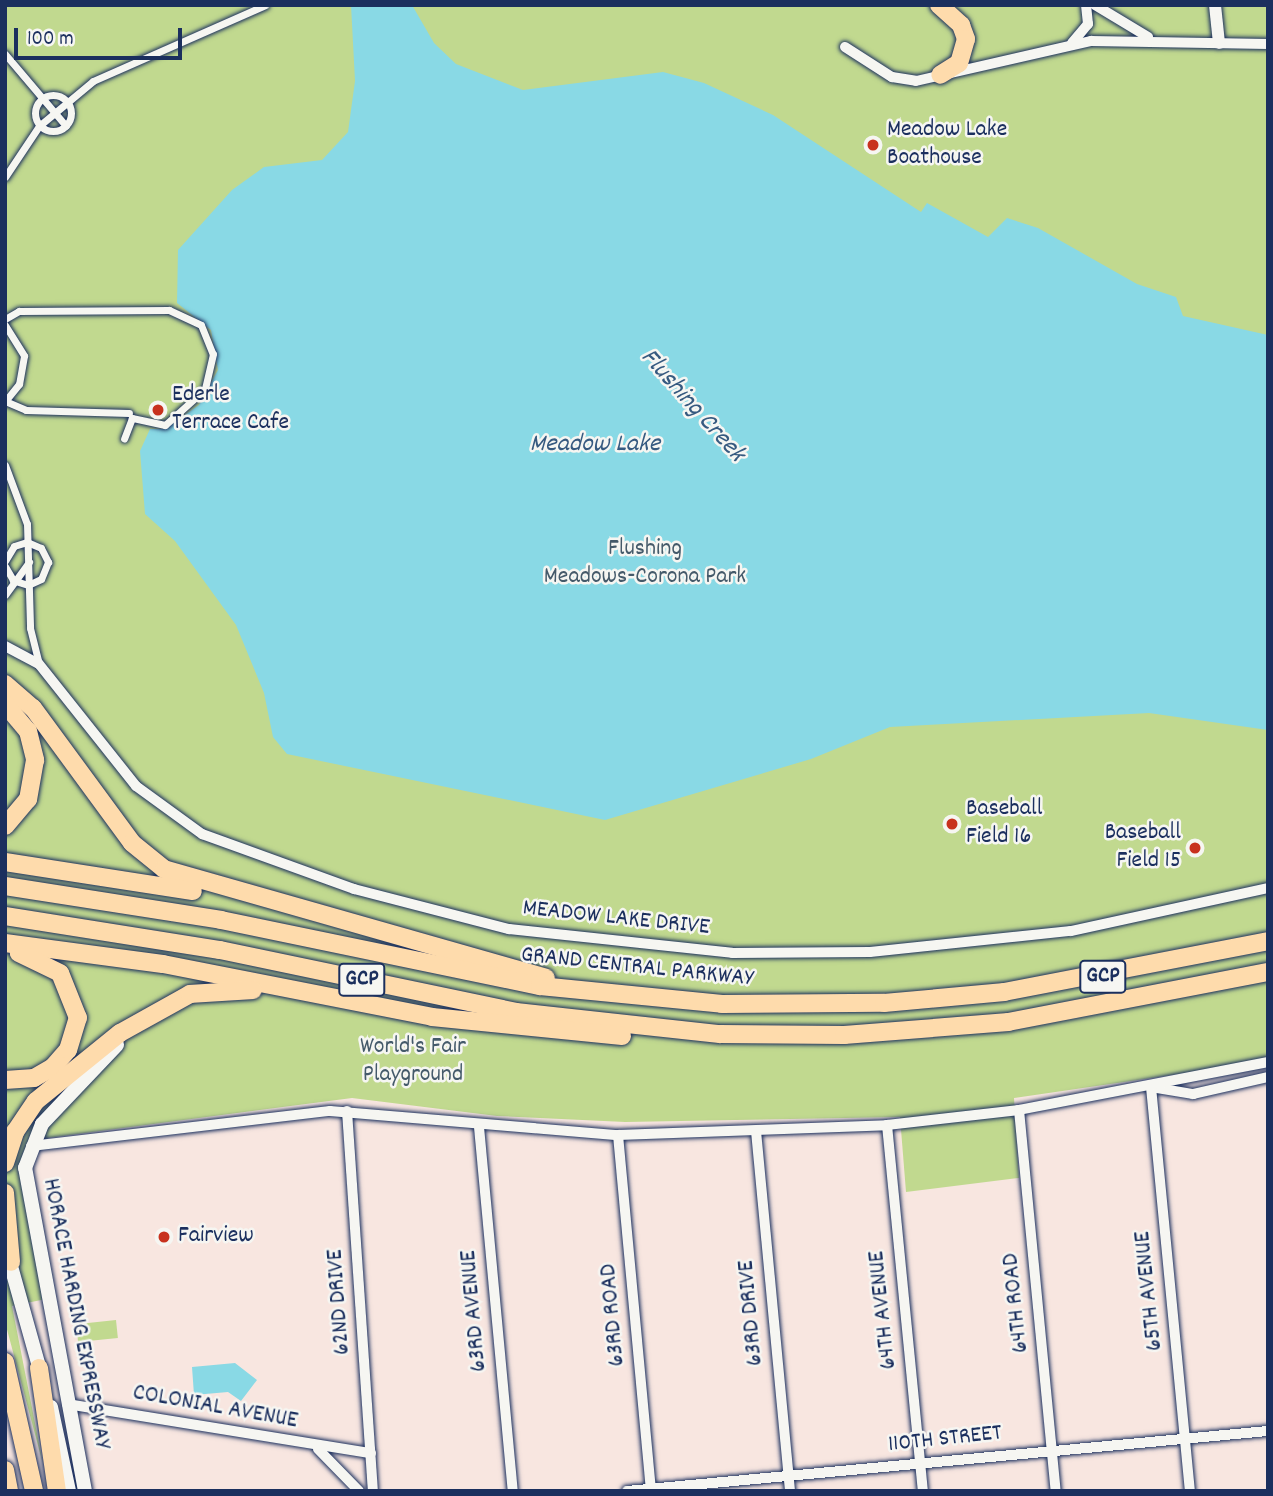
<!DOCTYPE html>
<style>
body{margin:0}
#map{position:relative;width:1273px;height:1496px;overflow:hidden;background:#f8e6e0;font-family:Dekko,sans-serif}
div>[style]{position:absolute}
.green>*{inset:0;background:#c1d98f;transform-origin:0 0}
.water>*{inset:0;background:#89d9e5}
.roads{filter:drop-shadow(0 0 2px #1b2f5e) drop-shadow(0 0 2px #1b2f5e)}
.pedestrian>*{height:7px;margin:-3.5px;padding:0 3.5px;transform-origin:3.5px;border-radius:3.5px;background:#f6f6f2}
.pedestrian>.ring{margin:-3.5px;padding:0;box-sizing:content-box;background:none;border:7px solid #f6f6f2;border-radius:50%}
.minor>*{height:10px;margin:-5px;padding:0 5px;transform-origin:5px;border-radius:5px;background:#f6f6f2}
.tertiary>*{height:12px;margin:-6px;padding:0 6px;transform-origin:6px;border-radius:6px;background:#f6f6f2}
.secondary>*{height:14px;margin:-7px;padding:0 7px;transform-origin:7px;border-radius:7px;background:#f6f6f2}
.motorway>*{height:18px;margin:-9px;padding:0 9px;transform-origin:9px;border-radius:9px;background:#fedbac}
.dots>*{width:19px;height:19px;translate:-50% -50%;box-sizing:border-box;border:4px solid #f6f6f2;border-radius:50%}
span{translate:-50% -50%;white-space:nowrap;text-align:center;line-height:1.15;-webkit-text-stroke:5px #f6f6f2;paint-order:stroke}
.shield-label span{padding:2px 5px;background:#f6f6f2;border:2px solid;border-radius:5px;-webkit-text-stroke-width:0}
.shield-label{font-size:23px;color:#1b2f5e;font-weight:700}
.poi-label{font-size:24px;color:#1b2f5e}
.left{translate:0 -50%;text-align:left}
.right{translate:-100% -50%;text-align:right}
.park-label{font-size:24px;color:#445a6a}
.street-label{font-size:24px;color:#1b2f5e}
.water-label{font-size:26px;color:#365a80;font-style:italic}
.frame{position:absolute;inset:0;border:7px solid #1b2f5e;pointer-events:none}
.scale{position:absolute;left:14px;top:28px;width:168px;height:32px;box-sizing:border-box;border:4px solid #1b2f5e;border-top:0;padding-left:9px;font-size:21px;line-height:24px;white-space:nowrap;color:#1b2f5e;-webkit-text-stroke:5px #f6f6f2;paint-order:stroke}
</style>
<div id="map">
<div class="green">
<div style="clip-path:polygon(5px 5px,1268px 5px,1268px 1061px,1014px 1098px,1019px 1178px,906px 1192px,900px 1117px,625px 1122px,497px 1116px,352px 1098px,32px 1140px,31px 1221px,46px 1299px,12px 1306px,43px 1464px,5px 1322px)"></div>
<div style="left:116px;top:1320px;width:18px;height:40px;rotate:84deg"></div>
</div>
<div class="water">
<div style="clip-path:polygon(351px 5px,412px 5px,434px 43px,456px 64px,523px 90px,663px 72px,704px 83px,773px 115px,921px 212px,927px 203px,988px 237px,1007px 218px,1038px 228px,1137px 284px,1176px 297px,1183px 316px,1268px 335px,1268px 730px,1149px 713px,890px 727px,811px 759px,605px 820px,287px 754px,273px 737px,264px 693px,236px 625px,175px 541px,145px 514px,140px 451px,150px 429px,165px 429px,199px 405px,218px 370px,211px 330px,177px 303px,178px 250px,232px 190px,264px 167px,322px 160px,348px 132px,355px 81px)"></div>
<div style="clip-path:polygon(235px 1363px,257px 1380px,241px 1401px,228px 1392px,194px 1395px,192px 1367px)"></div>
</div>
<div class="roads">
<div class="pedestrian">
<div style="left:5px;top:54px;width:94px;rotate:49.7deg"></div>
<div class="ring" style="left:35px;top:95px;width:29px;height:29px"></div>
<div style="left:5px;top:177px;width:61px;rotate:-56.3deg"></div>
<div style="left:39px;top:126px;width:70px;rotate:-39.8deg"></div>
<div style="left:93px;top:81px;width:188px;rotate:-23.8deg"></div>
<div style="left:5px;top:319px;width:16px;rotate:-30deg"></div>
<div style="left:19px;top:311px;width:150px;rotate:-0.4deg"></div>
<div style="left:169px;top:310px;width:35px;rotate:25deg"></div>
<div style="left:201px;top:325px;width:31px;rotate:68deg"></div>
<div style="left:213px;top:354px;width:36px;rotate:103deg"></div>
<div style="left:205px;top:389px;width:54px;rotate:138deg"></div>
<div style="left:165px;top:425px;width:34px;rotate:-168deg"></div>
<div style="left:132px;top:418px;width:22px;rotate:111deg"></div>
<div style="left:5px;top:325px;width:36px;rotate:58deg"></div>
<div style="left:24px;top:356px;width:28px;rotate:100deg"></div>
<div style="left:19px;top:384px;width:22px;rotate:129deg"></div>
<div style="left:5px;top:401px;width:23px;rotate:23deg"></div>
<div style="left:26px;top:410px;width:103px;rotate:1.7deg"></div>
<div style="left:5px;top:465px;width:63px;rotate:69.6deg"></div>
<div style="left:27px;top:524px;width:104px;rotate:88.3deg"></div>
<div style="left:30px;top:628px;width:37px;rotate:76deg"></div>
<div style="left:5px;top:561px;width:17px;rotate:-59deg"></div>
<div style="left:14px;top:546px;width:14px;rotate:-17deg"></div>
<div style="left:27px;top:542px;width:15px;rotate:23deg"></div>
<div style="left:41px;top:548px;width:16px;rotate:63deg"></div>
<div style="left:48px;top:562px;width:18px;rotate:112deg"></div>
<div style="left:41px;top:579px;width:14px;rotate:155deg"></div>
<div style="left:28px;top:585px;width:16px;rotate:-162deg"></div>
<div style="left:13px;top:580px;width:16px;rotate:-120deg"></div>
<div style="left:5px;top:595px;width:41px;rotate:-54deg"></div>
</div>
<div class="minor">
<div style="left:1095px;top:5px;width:62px;rotate:31.1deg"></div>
<div style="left:1072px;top:43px;width:25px;rotate:-50deg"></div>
<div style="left:1088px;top:24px;width:19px;rotate:-96deg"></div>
<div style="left:845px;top:47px;width:56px;rotate:32.6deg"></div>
<div style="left:892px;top:77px;width:24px;rotate:9deg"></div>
<div style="left:916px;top:81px;width:180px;rotate:-12.9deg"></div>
<div style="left:1091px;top:41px;width:177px;rotate:1deg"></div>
<div style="left:5px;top:646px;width:38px;rotate:28deg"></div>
<div style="left:39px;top:664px;width:156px;rotate:51.5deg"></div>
<div style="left:136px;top:786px;width:82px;rotate:36deg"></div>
<div style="left:202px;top:834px;width:162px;rotate:19.9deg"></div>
<div style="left:354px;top:889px;width:160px;rotate:14.5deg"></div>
<div style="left:509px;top:929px;width:224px;rotate:6.1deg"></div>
<div style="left:732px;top:953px;width:138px;rotate:-0.4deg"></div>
<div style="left:870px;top:952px;width:202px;rotate:-6deg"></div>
<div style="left:1071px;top:931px;width:202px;rotate:-12.3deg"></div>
<div style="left:1151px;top:1087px;width:406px;rotate:84.5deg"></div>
<div style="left:1151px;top:1087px;width:43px;rotate:9.5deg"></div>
<div style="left:1193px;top:1094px;width:77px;rotate:-12.8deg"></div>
<div style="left:1019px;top:1110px;width:383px;rotate:84.5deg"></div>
<div style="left:347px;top:1111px;width:381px;rotate:86.1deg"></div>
<div style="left:887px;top:1125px;width:368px;rotate:84.4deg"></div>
<div style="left:479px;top:1127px;width:366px;rotate:84.7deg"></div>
<div style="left:756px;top:1131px;width:362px;rotate:84.6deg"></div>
<div style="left:618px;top:1135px;width:358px;rotate:84.7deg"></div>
<div style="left:31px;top:1146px;width:301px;rotate:-6.7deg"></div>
<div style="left:330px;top:1111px;width:289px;rotate:4.8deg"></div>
<div style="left:618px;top:1135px;width:269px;rotate:-2.1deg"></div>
<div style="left:887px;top:1125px;width:133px;rotate:-6.5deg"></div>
<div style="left:1019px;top:1110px;width:254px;rotate:-10.9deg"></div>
<div style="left:67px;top:1404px;width:308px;rotate:9.2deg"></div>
<div style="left:318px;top:1449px;width:59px;rotate:45.7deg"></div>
<div style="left:627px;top:1491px;width:644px;rotate:-5.35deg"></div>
</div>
<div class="tertiary">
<div style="left:1215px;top:5px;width:38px;rotate:84deg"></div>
</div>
<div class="secondary">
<div style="left:7px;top:1252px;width:130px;rotate:74.4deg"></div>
<div style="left:51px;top:1407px;width:86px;rotate:77.9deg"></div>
<div style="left:85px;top:1491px;width:329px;rotate:-100.5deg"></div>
<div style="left:25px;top:1168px;width:47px;rotate:-68.9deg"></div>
<div style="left:42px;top:1124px;width:109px;rotate:-46.5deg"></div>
</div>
<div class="motorway">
<div style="left:939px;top:5px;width:30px;rotate:42deg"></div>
<div style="left:961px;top:25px;width:15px;rotate:70deg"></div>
<div style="left:966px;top:39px;width:25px;rotate:106deg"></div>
<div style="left:959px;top:63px;width:22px;rotate:148deg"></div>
<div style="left:5px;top:684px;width:37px;rotate:41deg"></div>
<div style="left:33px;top:708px;width:167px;rotate:53.7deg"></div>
<div style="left:132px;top:843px;width:41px;rotate:39.1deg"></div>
<div style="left:164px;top:869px;width:397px;rotate:15.9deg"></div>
<div style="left:5px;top:704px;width:35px;rotate:50deg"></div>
<div style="left:28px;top:731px;width:30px;rotate:76deg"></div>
<div style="left:35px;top:760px;width:40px;rotate:100deg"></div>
<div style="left:28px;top:799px;width:35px;rotate:130deg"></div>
<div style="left:5px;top:862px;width:190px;rotate:8.8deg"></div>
<div style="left:5px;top:886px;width:219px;rotate:8.9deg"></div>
<div style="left:221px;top:920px;width:326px;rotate:11.7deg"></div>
<div style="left:540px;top:986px;width:183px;rotate:5.6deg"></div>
<div style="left:722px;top:1004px;width:162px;rotate:-0.4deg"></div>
<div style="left:884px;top:1003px;width:121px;rotate:-5.2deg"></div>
<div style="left:1004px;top:992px;width:269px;rotate:-10.9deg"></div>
<div style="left:5px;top:916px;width:218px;rotate:9deg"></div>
<div style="left:220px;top:950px;width:302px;rotate:11.8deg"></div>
<div style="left:516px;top:1012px;width:205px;rotate:6.2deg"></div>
<div style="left:720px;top:1034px;width:124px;rotate:0.5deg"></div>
<div style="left:844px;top:1035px;width:165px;rotate:-4.5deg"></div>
<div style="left:1008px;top:1022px;width:265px;rotate:-10.9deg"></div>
<div style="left:5px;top:943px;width:159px;rotate:7.6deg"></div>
<div style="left:163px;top:964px;width:274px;rotate:11.1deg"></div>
<div style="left:432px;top:1017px;width:191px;rotate:5.7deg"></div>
<div style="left:5px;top:1080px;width:29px;rotate:-4deg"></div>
<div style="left:34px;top:1078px;width:22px;rotate:-30deg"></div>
<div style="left:53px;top:1067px;width:23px;rotate:-49deg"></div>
<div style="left:68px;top:1050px;width:34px;rotate:-73deg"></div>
<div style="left:78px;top:1018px;width:48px;rotate:-111.8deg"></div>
<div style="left:60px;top:973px;width:46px;rotate:-154deg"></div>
<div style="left:5px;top:1163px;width:33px;rotate:-72deg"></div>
<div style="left:15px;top:1132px;width:37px;rotate:-56deg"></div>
<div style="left:36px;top:1101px;width:108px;rotate:-39deg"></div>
<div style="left:120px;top:1033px;width:80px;rotate:-29.1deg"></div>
<div style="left:190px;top:994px;width:63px;rotate:-3.6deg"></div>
<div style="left:5px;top:1193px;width:69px;rotate:85deg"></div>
<div style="left:5px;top:1362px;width:132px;rotate:77.3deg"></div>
<div style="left:39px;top:1368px;width:124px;rotate:81.7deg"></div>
<div style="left:5px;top:1470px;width:21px;rotate:79deg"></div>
</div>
</div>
<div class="dots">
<div style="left:873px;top:145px;background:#c8321e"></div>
<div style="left:158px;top:410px;background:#c8321e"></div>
<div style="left:952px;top:824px;background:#c8321e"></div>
<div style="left:1195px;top:848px;background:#c8321e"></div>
<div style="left:164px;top:1237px;background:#c8321e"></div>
</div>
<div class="shield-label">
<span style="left:1103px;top:977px">GCP</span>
<span style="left:362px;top:980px">GCP</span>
</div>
<div class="poi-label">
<span class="left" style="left:887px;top:145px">Meadow Lake<br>Boathouse</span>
<span class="left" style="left:172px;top:410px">Ederle<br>Terrace Cafe</span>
<span class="left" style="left:966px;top:824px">Baseball<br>Field 16</span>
<span class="right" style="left:1181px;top:848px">Baseball<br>Field 15</span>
<span class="left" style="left:178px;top:1237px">Fairview</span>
</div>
<div class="park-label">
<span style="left:645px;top:564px">Flushing<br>Meadows-Corona Park</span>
<span style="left:413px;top:1062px">World's Fair<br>Playground</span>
</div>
<div class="street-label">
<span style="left:616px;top:919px;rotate:6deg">MEADOW LAKE DRIVE</span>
<span style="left:637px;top:968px;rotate:6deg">GRAND CENTRAL PARKWAY</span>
<span style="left:1150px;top:1291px;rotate:-96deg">65TH AVENUE</span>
<span style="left:340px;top:1302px;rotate:-94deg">62ND DRIVE</span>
<span style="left:1017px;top:1303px;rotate:-96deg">64TH ROAD</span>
<span style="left:884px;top:1310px;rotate:-96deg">64TH AVENUE</span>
<span style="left:475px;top:1311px;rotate:-95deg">63RD AVENUE</span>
<span style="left:752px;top:1313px;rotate:-95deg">63RD DRIVE</span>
<span style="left:75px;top:1314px;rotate:79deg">HORACE HARDING EXPRESSWAY</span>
<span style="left:614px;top:1315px;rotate:-95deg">63RD ROAD</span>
<span style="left:215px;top:1408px;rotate:10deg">COLONIAL AVENUE</span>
<span style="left:945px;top:1440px;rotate:-6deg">110TH STREET</span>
</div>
<div class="water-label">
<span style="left:692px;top:406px;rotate:48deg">Flushing Creek</span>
<span style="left:595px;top:445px">Meadow Lake</span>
</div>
<div class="frame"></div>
<div class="scale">100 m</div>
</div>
